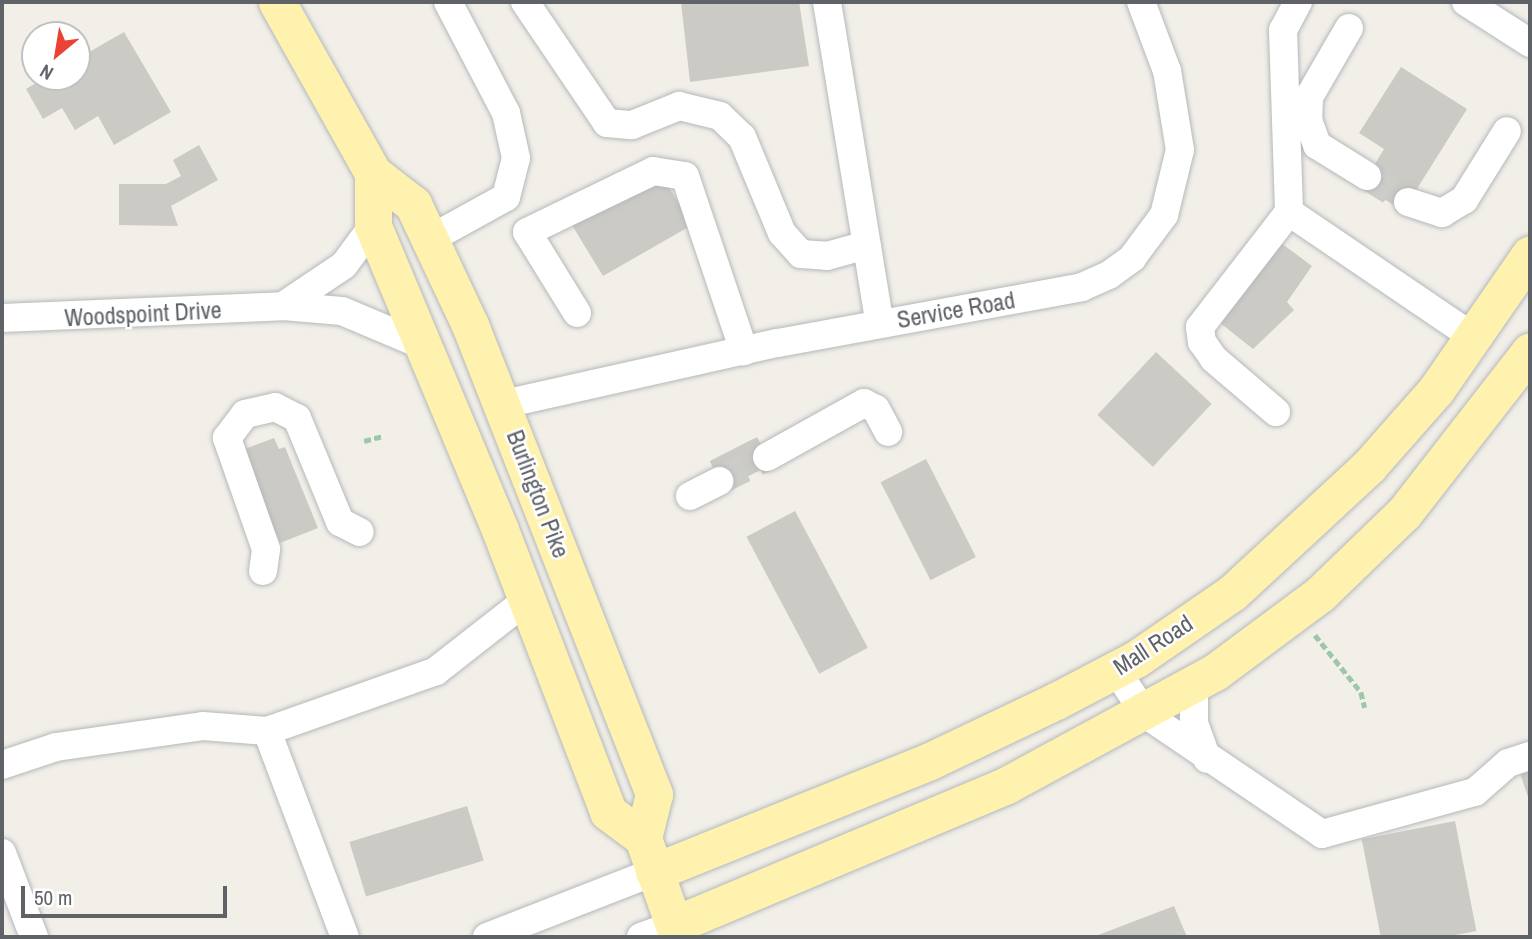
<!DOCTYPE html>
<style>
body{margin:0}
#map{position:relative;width:1532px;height:939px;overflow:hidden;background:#f1efe8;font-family:"Archivo Narrow",sans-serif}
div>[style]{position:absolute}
.building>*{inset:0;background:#cccac5;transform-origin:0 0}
.minor-tunnel>*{height:28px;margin-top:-14px;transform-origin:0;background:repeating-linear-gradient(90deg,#ccccc8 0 28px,transparent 0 42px)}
.path>*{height:4.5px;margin-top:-2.25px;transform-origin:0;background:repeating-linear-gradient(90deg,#9cc7a9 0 7px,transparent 0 10.5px)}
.roads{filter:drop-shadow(0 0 2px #b5b8bc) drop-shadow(0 0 2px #b5b8bc)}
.minor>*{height:28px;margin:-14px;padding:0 14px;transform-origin:14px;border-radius:14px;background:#fff}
.major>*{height:37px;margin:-18.5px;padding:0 18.5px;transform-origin:18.5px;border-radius:18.5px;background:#fff2af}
span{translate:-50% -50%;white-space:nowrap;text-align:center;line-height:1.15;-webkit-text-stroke:5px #fff;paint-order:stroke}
.street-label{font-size:24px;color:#5f6368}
.frame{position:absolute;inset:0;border:4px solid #5f6368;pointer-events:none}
.north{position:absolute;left:21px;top:21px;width:70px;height:70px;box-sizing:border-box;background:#fff;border:2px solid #bfc1c3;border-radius:50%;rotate:210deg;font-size:19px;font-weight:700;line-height:28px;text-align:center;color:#5f6368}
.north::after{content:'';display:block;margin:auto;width:24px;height:32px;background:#ea4335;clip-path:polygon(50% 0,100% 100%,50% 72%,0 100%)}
.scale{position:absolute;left:21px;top:886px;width:206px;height:32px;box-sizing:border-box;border:4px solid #5f6368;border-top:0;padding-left:9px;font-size:21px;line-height:24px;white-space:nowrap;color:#5f6368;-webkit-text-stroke:5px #fff;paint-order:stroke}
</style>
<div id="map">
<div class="building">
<div style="clip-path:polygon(681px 2px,799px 2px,809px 66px,690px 82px)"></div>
<div style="clip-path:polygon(124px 32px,171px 112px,114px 145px,98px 116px,75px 130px,62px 108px,43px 119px,26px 89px,46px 77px,77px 77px,77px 59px)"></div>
<div style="clip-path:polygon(1401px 67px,1467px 109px,1403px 211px,1362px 185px,1384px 149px,1359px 133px)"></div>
<div style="clip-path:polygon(199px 145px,218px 180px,171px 206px,178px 226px,119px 225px,119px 184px,166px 184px,181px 176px,173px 160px)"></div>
<div style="clip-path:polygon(665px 181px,692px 225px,603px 276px,570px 222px)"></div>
<div style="clip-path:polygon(1281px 243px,1312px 266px,1287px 302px,1294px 310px,1253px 349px,1219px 322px)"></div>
<div style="left:1156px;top:352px;width:76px;height:86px;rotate:43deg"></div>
<div style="left:757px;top:437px;width:31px;height:53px;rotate:63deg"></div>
<div style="clip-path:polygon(274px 438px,279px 449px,285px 447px,318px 528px,280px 543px,249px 467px,234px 453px)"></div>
<div style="left:926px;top:459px;width:110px;height:51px;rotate:63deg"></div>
<div style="left:795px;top:511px;width:155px;height:55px;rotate:62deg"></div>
<div style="clip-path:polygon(1530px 766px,1530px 803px,1519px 770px)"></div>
<div style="left:467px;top:806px;width:57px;height:123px;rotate:73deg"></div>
<div style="left:1455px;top:821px;width:112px;height:95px;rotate:79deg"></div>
<div style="clip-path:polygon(1174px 906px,1187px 937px,1093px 937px)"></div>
</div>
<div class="minor-tunnel">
<div style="left:1367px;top:176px;width:49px;rotate:32.4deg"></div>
<div style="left:719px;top:481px;width:54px;rotate:-26.6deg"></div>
</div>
<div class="path">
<div style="left:364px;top:441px;width:20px;rotate:-15deg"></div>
<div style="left:1315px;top:635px;width:73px;rotate:51.1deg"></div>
<div style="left:1361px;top:692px;width:16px;rotate:76deg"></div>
</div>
<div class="roads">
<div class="minor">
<div style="left:525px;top:2px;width:146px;rotate:55.9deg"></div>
<div style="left:607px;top:123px;width:25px;rotate:5deg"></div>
<div style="left:632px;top:125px;width:51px;rotate:-22deg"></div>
<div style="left:679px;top:106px;width:42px;rotate:13.7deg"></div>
<div style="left:720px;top:116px;width:30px;rotate:44deg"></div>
<div style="left:742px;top:137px;width:104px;rotate:67.4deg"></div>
<div style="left:782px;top:233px;width:28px;rotate:48deg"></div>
<div style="left:801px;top:254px;width:26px;rotate:4deg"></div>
<div style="left:827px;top:256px;width:41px;rotate:-15.4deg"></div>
<div style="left:827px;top:2px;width:326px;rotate:80.7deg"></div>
<div style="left:1298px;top:2px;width:32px;rotate:118deg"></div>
<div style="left:1283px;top:30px;width:182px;rotate:88.1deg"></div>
<div style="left:1289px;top:212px;width:222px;rotate:34.2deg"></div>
<div style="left:1466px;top:2px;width:76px;rotate:32.6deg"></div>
<div style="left:1349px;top:28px;width:80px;rotate:120.1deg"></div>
<div style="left:1309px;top:97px;width:23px;rotate:92deg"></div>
<div style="left:1308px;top:120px;width:27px;rotate:70deg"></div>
<div style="left:1317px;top:145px;width:59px;rotate:31.8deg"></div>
<div style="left:1408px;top:202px;width:36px;rotate:18deg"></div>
<div style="left:1442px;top:213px;width:26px;rotate:-31deg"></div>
<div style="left:1464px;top:200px;width:81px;rotate:-58.1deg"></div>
<div style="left:430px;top:239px;width:87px;rotate:-28.9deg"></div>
<div style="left:506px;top:197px;width:40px;rotate:-75.6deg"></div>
<div style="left:516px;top:158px;width:46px;rotate:-102.5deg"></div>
<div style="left:506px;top:113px;width:125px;rotate:-117.6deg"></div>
<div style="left:283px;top:306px;width:73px;rotate:-33.9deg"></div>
<div style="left:344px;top:265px;width:49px;rotate:-53.4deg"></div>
<div style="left:577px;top:313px;width:95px;rotate:-121.7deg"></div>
<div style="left:527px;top:232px;width:140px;rotate:-25.8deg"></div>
<div style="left:653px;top:171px;width:32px;rotate:9deg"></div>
<div style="left:685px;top:176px;width:185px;rotate:71.4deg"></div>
<div style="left:2px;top:318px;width:281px;rotate:-2.4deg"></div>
<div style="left:283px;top:306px;width:59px;rotate:4.8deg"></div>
<div style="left:342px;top:311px;width:90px;rotate:22.9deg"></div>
<div style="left:504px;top:404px;width:281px;rotate:-12.6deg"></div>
<div style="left:778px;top:343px;width:309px;rotate:-10.4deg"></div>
<div style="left:1082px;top:287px;width:30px;rotate:-24deg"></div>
<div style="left:1109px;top:275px;width:29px;rotate:-36deg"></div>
<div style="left:1132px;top:258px;width:54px;rotate:-53.3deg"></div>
<div style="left:1164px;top:215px;width:67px;rotate:-76.2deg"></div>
<div style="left:1180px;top:150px;width:80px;rotate:-99.3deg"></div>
<div style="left:1167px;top:71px;width:74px;rotate:-110.6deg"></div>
<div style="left:1276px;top:412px;width:82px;rotate:-139.5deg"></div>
<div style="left:1214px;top:359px;width:21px;rotate:-125deg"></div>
<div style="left:1202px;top:342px;width:15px;rotate:-98deg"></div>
<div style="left:1200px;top:327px;width:145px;rotate:-52.3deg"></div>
<div style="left:767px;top:457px;width:111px;rotate:-29.1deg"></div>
<div style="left:864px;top:403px;width:13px;rotate:27deg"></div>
<div style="left:876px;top:409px;width:26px;rotate:62deg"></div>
<div style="left:690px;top:496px;width:33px;rotate:-27deg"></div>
<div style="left:263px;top:571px;width:22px;rotate:-82deg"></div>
<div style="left:266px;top:549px;width:118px;rotate:-109.4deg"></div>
<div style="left:227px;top:438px;width:30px;rotate:-53deg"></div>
<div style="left:245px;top:414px;width:31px;rotate:-13deg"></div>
<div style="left:275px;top:407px;width:25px;rotate:27deg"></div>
<div style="left:297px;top:418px;width:113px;rotate:67.5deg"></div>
<div style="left:340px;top:522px;width:22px;rotate:27deg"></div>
<div style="left:1116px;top:670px;width:53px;rotate:56.6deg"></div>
<div style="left:1145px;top:714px;width:214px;rotate:34.1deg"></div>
<div style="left:1322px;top:834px;width:159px;rotate:-15.4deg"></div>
<div style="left:1475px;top:792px;width:44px;rotate:-41.3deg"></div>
<div style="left:1508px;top:763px;width:23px;rotate:-18deg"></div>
<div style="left:1194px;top:685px;width:38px;rotate:90deg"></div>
<div style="left:1194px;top:723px;width:38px;rotate:70deg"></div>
<div style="left:267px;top:731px;width:220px;rotate:69.3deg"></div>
<div style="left:2px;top:765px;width:57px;rotate:-18.4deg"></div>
<div style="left:56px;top:747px;width:148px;rotate:-8.1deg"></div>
<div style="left:203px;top:726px;width:64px;rotate:4.5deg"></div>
<div style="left:267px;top:731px;width:179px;rotate:-19.5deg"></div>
<div style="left:436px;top:671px;width:115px;rotate:-38deg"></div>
<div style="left:2px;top:853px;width:90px;rotate:69.1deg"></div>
<div style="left:487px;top:937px;width:179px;rotate:-21.3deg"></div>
<div style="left:641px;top:937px;width:35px;rotate:-20deg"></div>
</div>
<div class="major">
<div style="left:277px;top:2px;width:196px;rotate:60.7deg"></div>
<div style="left:373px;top:173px;width:51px;rotate:37.8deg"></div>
<div style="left:413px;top:204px;width:134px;rotate:64.8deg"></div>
<div style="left:470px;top:325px;width:504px;rotate:68.58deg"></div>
<div style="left:654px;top:794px;width:45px;rotate:104deg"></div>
<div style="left:643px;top:838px;width:105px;rotate:70.5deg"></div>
<div style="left:373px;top:173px;width:53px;rotate:90deg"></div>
<div style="left:373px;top:226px;width:329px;rotate:67.3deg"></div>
<div style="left:500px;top:530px;width:302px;rotate:69deg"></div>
<div style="left:608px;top:812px;width:44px;rotate:36.6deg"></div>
<div style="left:654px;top:872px;width:297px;rotate:-21.9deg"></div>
<div style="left:930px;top:761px;width:140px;rotate:-25.5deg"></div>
<div style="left:1056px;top:701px;width:90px;rotate:-27.7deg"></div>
<div style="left:1136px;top:659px;width:116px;rotate:-34.5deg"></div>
<div style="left:1232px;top:593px;width:187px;rotate:-42.8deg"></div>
<div style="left:1369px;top:466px;width:101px;rotate:-48.6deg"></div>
<div style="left:1436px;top:390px;width:165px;rotate:-55.3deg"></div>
<div style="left:674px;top:925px;width:361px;rotate:-22.8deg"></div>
<div style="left:1007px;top:785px;width:237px;rotate:-28.5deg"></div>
<div style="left:1215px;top:672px;width:131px;rotate:-36.6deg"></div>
<div style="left:1320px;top:594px;width:117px;rotate:-44deg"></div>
<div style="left:1404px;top:513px;width:205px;rotate:-52.1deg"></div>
</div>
</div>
<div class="street-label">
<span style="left:956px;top:310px;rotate:-10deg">Service Road</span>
<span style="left:143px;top:314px;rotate:-3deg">Woodspoint Drive</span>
<span style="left:538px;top:494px;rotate:69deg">Burlington Pike</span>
<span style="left:1153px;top:645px;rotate:-33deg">Mall Road</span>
</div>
<div class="frame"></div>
<div class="north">N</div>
<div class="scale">50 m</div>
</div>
